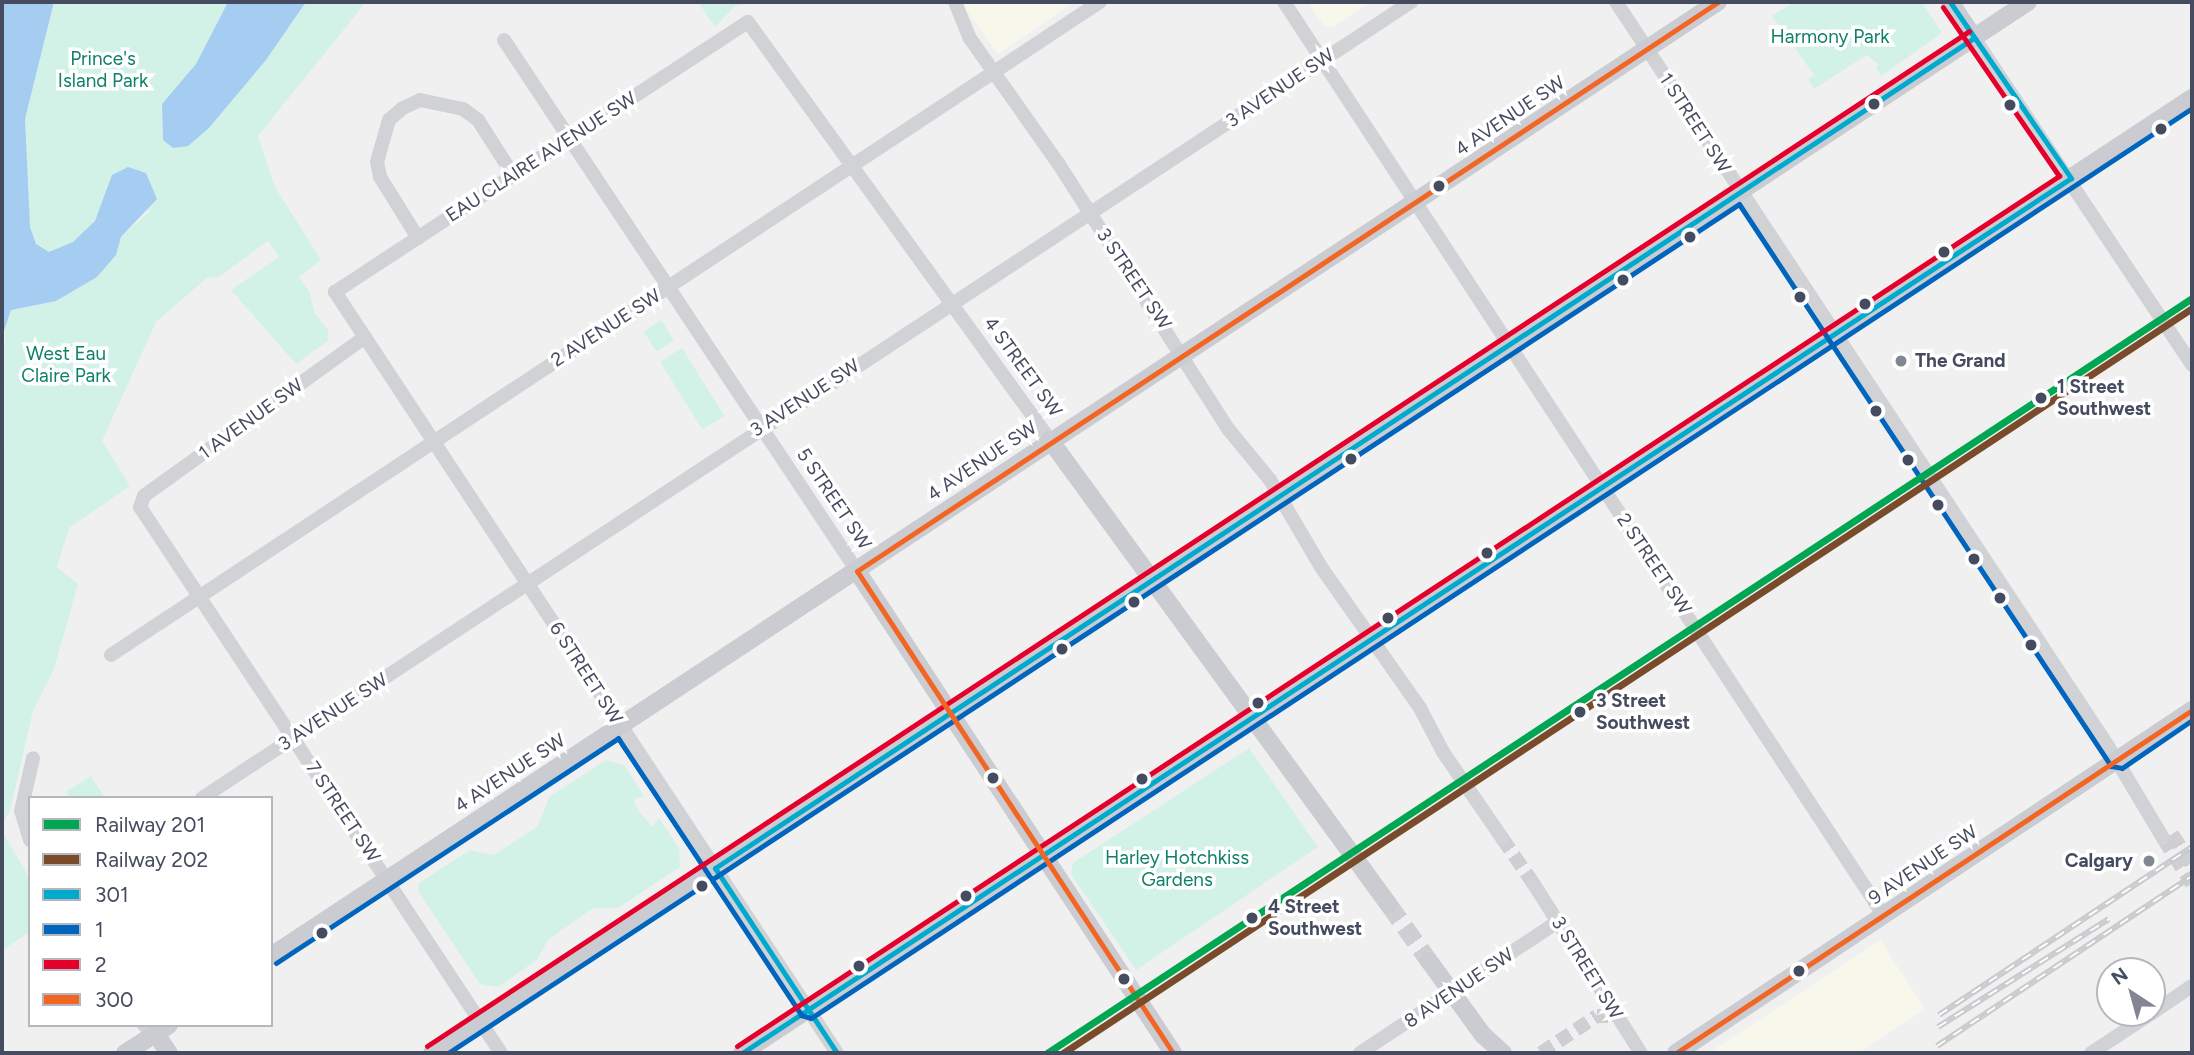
<!DOCTYPE html>
<style>
body{margin:0}
#map{position:relative;width:2194px;height:1055px;overflow:hidden;background:#f1f0f0;font-family:Figtree,sans-serif}
div>[style]{position:absolute}
.commercial>*{inset:0;background:#f8f7ec}
.green>*{inset:0;background:#d3f2e7;transform-origin:0 0}
.water>*{inset:0;background:#a5cdf2}
.minor-tunnel>*{height:14px;margin-top:-7px;transform-origin:0;background:repeating-linear-gradient(90deg,#cfcfd3 0 14px,transparent 0 21px)}
.major-tunnel>*{height:18px;margin-top:-9px;transform-origin:0;background:repeating-linear-gradient(90deg,#cfcfd3 0 18px,transparent 0 27px)}
.minor>*{height:14px;margin:-7px;padding:0 7px;transform-origin:7px;border-radius:7px;background:#d1d2d6}
.major>*{height:18px;margin:-9px;padding:0 9px;transform-origin:9px;border-radius:9px;background:#caccd2}
.rail>*{height:6px;margin-top:-3px;transform-origin:0;background:repeating-linear-gradient(90deg,#fff 0 10px,#c9cacd 0 20px);box-sizing:border-box;border-block:2px solid #c9cacd}
.bus-1>*{height:5px;margin:-2.5px;padding:0 2.5px;transform-origin:2.5px;border-radius:2.5px;background:#00a9ce}
.bus-2>*{height:5px;margin:-2.5px;padding:0 2.5px;transform-origin:2.5px;border-radius:2.5px;background:#0065bd}
.bus-3>*{height:5px;margin:-2.5px;padding:0 2.5px;transform-origin:2.5px;border-radius:2.5px;background:#e4002b}
.bus-4>*{height:5px;margin:-2.5px;padding:0 2.5px;transform-origin:2.5px;border-radius:2.5px;background:#f26522}
.rail-1>*{height:7px;margin:-3.5px;padding:0 3.5px;transform-origin:3.5px;border-radius:3.5px;background:#00a651}
.rail-2>*{height:7px;margin:-3.5px;padding:0 3.5px;transform-origin:3.5px;border-radius:3.5px;background:#7a4b2a}
.dots>*{width:19px;height:19px;translate:-50% -50%;box-sizing:border-box;border:4px solid #fff;border-radius:50%}
span{translate:-50% -50%;white-space:nowrap;text-align:center;line-height:1.15;-webkit-text-stroke:7px #fff;paint-order:stroke}
.park-label{font-size:19px;color:#0f8167}
.street-label{font-size:19px;color:#464c5f}
.poi-label{font-size:19px;color:#464c5f;font-weight:700}
.left{translate:0 -50%;text-align:left}
.right{translate:-100% -50%;text-align:right}
.stop-label{font-size:19px;color:#464c5f;font-weight:700}
.frame{position:absolute;inset:0;border:4px solid #464c5f;pointer-events:none}
.legend{position:absolute;left:28px;top:796px;width:245px;height:231px;box-sizing:border-box;background:#fff;border:2px solid #b5b7bf;margin:0;padding:9px 12px;list-style:none;font-size:21px;color:#464c5f}
.legend li{display:flex;align-items:center;gap:14px;height:35px}
.legend b{width:35px;border:2px solid #b5b7bf}
.north{position:absolute;left:2096px;top:957px;width:70px;height:70px;box-sizing:border-box;background:#fff;border:2px solid #b5b7bf;border-radius:50%;rotate:324deg;font-size:19px;font-weight:700;line-height:28px;text-align:center;color:#464c5f}
.north::after{content:'';display:block;margin:auto;width:24px;height:32px;background:#828592;clip-path:polygon(50% 0,100% 100%,50% 72%,0 100%)}
</style>
<div id="map">
<div class="commercial">
<div style="clip-path:polygon(961px 2px,1074px 2px,998px 54px)"></div>
<div style="clip-path:polygon(1308px 2px,1371px 2px,1332px 27px,1324px 26px)"></div>
<div style="clip-path:polygon(1880px 940px,1925px 1009px,1858px 1053px,1709px 1053px)"></div>
</div>
<div class="green">
<div style="clip-path:polygon(49px 2px,233px 2px,162px 132px,174px 147px,209px 128px,266px 60px,306px 2px,366px 2px,258px 136px,275px 187px,321px 260px,299px 277px,310px 293px,314px 312px,328px 330px,328px 341px,296px 364px,231px 290px,279px 257px,268px 241px,219px 277px,207px 278px,156px 322px,102px 441px,130px 486px,69px 528px,57px 567px,78px 584px,54px 669px,33px 711px,10px 811px,2px 823px,5px 319px,11px 310px,34px 305px,116px 255px,121px 237px,152px 209px,97px 226px,79px 242px,53px 255px,36px 249px,27px 235px,22px 117px)"></div>
<div style="clip-path:polygon(698px 2px,755px 2px,735px 6px,715px 27px)"></div>
<div style="clip-path:polygon(1794px 2px,1922px 2px,1942px 33px,1881px 76px,1876px 68px,1879px 65px,1867px 55px,1814px 89px,1808px 79px,1814px 75px,1772px 16px)"></div>
<div style="left:661px;top:320px;width:24px;height:21px;rotate:57deg"></div>
<div style="left:682px;top:348px;width:80px;height:26px;rotate:58deg"></div>
<div style="clip-path:polygon(1249px 748px,1318px 847px,1136px 970px,1071px 874px,1073px 863px)"></div>
<div style="clip-path:polygon(606px 760px,625px 766px,644px 796px,634px 799px,636px 807px,652px 827px,659px 818px,679px 848px,680px 867px,618px 908px,593px 908px,548px 940px,537px 960px,498px 987px,480px 984px,418px 891px,419px 883px,470px 850px,494px 855px,538px 826px,549px 797px)"></div>
<div style="clip-path:polygon(91px 776px,105px 798px,70px 798px,66px 792px)"></div>
<div style="clip-path:polygon(2px 831px,30px 879px,30px 932px,2px 950px)"></div>
</div>
<div class="water">
<div style="clip-path:polygon(2px 2px,54px 2px,25px 119px,30px 227px,36px 244px,49px 252px,73px 242px,95px 221px,112px 175px,128px 167px,146px 173px,157px 199px,121px 237px,116px 255px,97px 277px,56px 301px,11px 310px,2px 337px)"></div>
<div style="clip-path:polygon(228px 2px,306px 2px,266px 60px,209px 128px,188px 146px,173px 148px,163px 140px,162px 104px,196px 64px)"></div>
</div>
<div class="minor-tunnel">
<div style="left:2172px;top:834px;width:37px;rotate:57deg"></div>
<div style="left:1502px;top:838px;width:55px;rotate:55.4deg"></div>
<div style="left:2163px;top:838px;width:54px;rotate:57.8deg"></div>
<div style="left:1541px;top:1053px;width:67px;rotate:-33.5deg"></div>
<div style="left:1597px;top:1016px;width:11px"></div>
</div>
<div class="major-tunnel">
<div style="left:1389px;top:905px;width:69px;rotate:54.5deg"></div>
</div>
<div class="minor">
<div style="left:955px;top:2px;width:38px;rotate:68deg"></div>
<div style="left:969px;top:37px;width:154px;rotate:54.8deg"></div>
<div style="left:1058px;top:163px;width:317px;rotate:57.4deg"></div>
<div style="left:1229px;top:430px;width:65px;rotate:50.6deg"></div>
<div style="left:1270px;top:480px;width:101px;rotate:59.6deg"></div>
<div style="left:1321px;top:567px;width:172px;rotate:54.9deg"></div>
<div style="left:1420px;top:708px;width:50px;rotate:62.4deg"></div>
<div style="left:1443px;top:752px;width:104px;rotate:55.5deg"></div>
<div style="left:1284px;top:2px;width:1093px;rotate:56.72deg"></div>
<div style="left:1616px;top:2px;width:892px;rotate:56.52deg"></div>
<div style="left:2108px;top:746px;width:107px;rotate:59.1deg"></div>
<div style="left:1974px;top:38px;width:393px;rotate:56.3deg"></div>
<div style="left:504px;top:40px;width:638px;rotate:56.38deg"></div>
<div style="left:418px;top:238px;width:72px;rotate:-121.9deg"></div>
<div style="left:380px;top:177px;width:15px;rotate:-101deg"></div>
<div style="left:377px;top:162px;width:44px;rotate:-74.1deg"></div>
<div style="left:389px;top:120px;width:18px;rotate:-41deg"></div>
<div style="left:403px;top:108px;width:19px;rotate:-25deg"></div>
<div style="left:420px;top:100px;width:44px;rotate:11.8deg"></div>
<div style="left:463px;top:109px;width:19px;rotate:36deg"></div>
<div style="left:478px;top:120px;width:65px;rotate:57.5deg"></div>
<div style="left:365px;top:337px;width:272px;rotate:144.3deg"></div>
<div style="left:144px;top:496px;width:12px;rotate:110deg"></div>
<div style="left:140px;top:507px;width:655px;rotate:56.53deg"></div>
<div style="left:111px;top:655px;width:1185px;rotate:-33.44deg"></div>
<div style="left:202px;top:798px;width:1448px;rotate:-33.36deg"></div>
<div style="left:30px;top:840px;width:30px;rotate:-107deg"></div>
<div style="left:21px;top:811px;width:54px;rotate:-77.2deg"></div>
<div style="left:1533px;top:883px;width:201px;rotate:57.6deg"></div>
<div style="left:2152px;top:1013px;width:48px;rotate:-34deg"></div>
<div style="left:144px;top:1025px;width:15px;rotate:37deg"></div>
<div style="left:837px;top:1053px;width:912px;rotate:-123.41deg"></div>
<div style="left:335px;top:292px;width:493px;rotate:-33.2deg"></div>
<div style="left:748px;top:22px;width:516px;rotate:54.15deg"></div>
<div style="left:1360px;top:1053px;width:237px;rotate:-33.6deg"></div>
<div style="left:2091px;top:1053px;width:73px;rotate:-33.3deg"></div>
</div>
<div class="major">
<div style="left:1950px;top:2px;width:43px;rotate:56.3deg"></div>
<div style="left:1050px;top:440px;width:575px;rotate:53.91deg"></div>
<div style="left:857px;top:571px;width:576px;rotate:56.75deg"></div>
<div style="left:271px;top:956px;width:1733px;rotate:-33.4deg"></div>
<div style="left:1429px;top:961px;width:92px;rotate:53.9deg"></div>
<div style="left:1483px;top:1035px;width:27px;rotate:42deg"></div>
<div style="left:156px;top:1034px;width:23px;rotate:56deg"></div>
<div style="left:125px;top:1053px;width:52px;rotate:-32.5deg"></div>
<div style="left:432px;top:1053px;width:1911px;rotate:-33.37deg"></div>
<div style="left:742px;top:1053px;width:1736px;rotate:-33.37deg"></div>
<div style="left:1676px;top:1053px;width:620px;rotate:-33.61deg"></div>
</div>
<div class="rail">
<div style="left:1939px;top:1015px;width:304px;rotate:-33.6deg"></div>
<div style="left:1938px;top:1027px;width:202px;rotate:-32.3deg"></div>
<div style="left:1937px;top:1046px;width:306px;rotate:-33.7deg"></div>
</div>
<div class="bus-1">
<div style="left:1950px;top:2px;width:214px;rotate:55.5deg"></div>
<div style="left:715px;top:868px;width:1508px;rotate:-33.4deg"></div>
<div style="left:715px;top:868px;width:222px;rotate:56.6deg"></div>
<div style="left:742px;top:1053px;width:1591px;rotate:-33.36deg"></div>
</div>
<div class="bus-2">
<div style="left:276px;top:963px;width:409px;rotate:-33.3deg"></div>
<div style="left:618px;top:738px;width:332px;rotate:56.5deg"></div>
<div style="left:801px;top:1015px;width:10px;rotate:17deg"></div>
<div style="left:811px;top:1018px;width:1654px;rotate:-33.38deg"></div>
<div style="left:448px;top:1053px;width:1545px;rotate:-33.33deg"></div>
<div style="left:1739px;top:204px;width:674px;rotate:56.5deg"></div>
<div style="left:2111px;top:766px;width:11px;rotate:10deg"></div>
<div style="left:2122px;top:768px;width:85px;rotate:-34.4deg"></div>
</div>
<div class="bus-3">
<div style="left:427px;top:1046px;width:1846px;rotate:-33.35deg"></div>
<div style="left:737px;top:1046px;width:1583px;rotate:-33.35deg"></div>
<div style="left:2059px;top:176px;width:205px;rotate:-124.5deg"></div>
</div>
<div class="bus-4">
<div style="left:1173px;top:1053px;width:576px;rotate:-123.25deg"></div>
<div style="left:857px;top:571px;width:1032px;rotate:-33.46deg"></div>
<div style="left:1676px;top:1053px;width:620px;rotate:-33.61deg"></div>
</div>
<div class="rail-1">
<div style="left:1047px;top:1053px;width:1372px;rotate:-33.4deg"></div>
</div>
<div class="rail-2">
<div style="left:1063px;top:1053px;width:1353px;rotate:-33.42deg"></div>
</div>
<div class="dots">
<div style="left:1874px;top:104px;background:#464c5f"></div>
<div style="left:2010px;top:105px;background:#464c5f"></div>
<div style="left:2161px;top:129px;background:#464c5f"></div>
<div style="left:1439px;top:186px;background:#464c5f"></div>
<div style="left:1690px;top:237px;background:#464c5f"></div>
<div style="left:1944px;top:252px;background:#464c5f"></div>
<div style="left:1623px;top:280px;background:#464c5f"></div>
<div style="left:1800px;top:297px;background:#464c5f"></div>
<div style="left:1865px;top:304px;background:#464c5f"></div>
<div style="left:1901px;top:361px;background:#828592"></div>
<div style="left:2041px;top:398px;background:#464c5f"></div>
<div style="left:1876px;top:411px;background:#464c5f"></div>
<div style="left:1351px;top:459px;background:#464c5f"></div>
<div style="left:1908px;top:460px;background:#464c5f"></div>
<div style="left:1938px;top:505px;background:#464c5f"></div>
<div style="left:1487px;top:553px;background:#464c5f"></div>
<div style="left:1974px;top:559px;background:#464c5f"></div>
<div style="left:2000px;top:598px;background:#464c5f"></div>
<div style="left:1134px;top:602px;background:#464c5f"></div>
<div style="left:1388px;top:618px;background:#464c5f"></div>
<div style="left:2031px;top:645px;background:#464c5f"></div>
<div style="left:1062px;top:649px;background:#464c5f"></div>
<div style="left:1258px;top:703px;background:#464c5f"></div>
<div style="left:1580px;top:712px;background:#464c5f"></div>
<div style="left:993px;top:778px;background:#464c5f"></div>
<div style="left:1142px;top:779px;background:#464c5f"></div>
<div style="left:2149px;top:861px;background:#828592"></div>
<div style="left:702px;top:886px;background:#464c5f"></div>
<div style="left:966px;top:896px;background:#464c5f"></div>
<div style="left:1252px;top:918px;background:#464c5f"></div>
<div style="left:322px;top:933px;background:#464c5f"></div>
<div style="left:859px;top:966px;background:#464c5f"></div>
<div style="left:1799px;top:971px;background:#464c5f"></div>
<div style="left:1124px;top:979px;background:#464c5f"></div>
</div>
<div class="park-label">
<span style="left:1830px;top:37px">Harmony Park</span>
<span style="left:103px;top:70px">Prince's<br>Island Park</span>
<span style="left:66px;top:365px">West Eau<br>Claire Park</span>
<span style="left:1177px;top:869px">Harley Hotchkiss<br>Gardens</span>
</div>
<div class="street-label">
<span style="left:1280px;top:88px;rotate:-34deg">3 AVENUE SW</span>
<span style="left:1510px;top:116px;rotate:-34deg">4 AVENUE SW</span>
<span style="left:1695px;top:123px;rotate:57deg">1 STREET SW</span>
<span style="left:541px;top:157px;rotate:-33deg">EAU CLAIRE AVENUE SW</span>
<span style="left:1134px;top:279px;rotate:56deg">3 STREET SW</span>
<span style="left:606px;top:328px;rotate:-33deg">2 AVENUE SW</span>
<span style="left:1023px;top:367px;rotate:54deg">4 STREET SW</span>
<span style="left:805px;top:398px;rotate:-33deg">3 AVENUE SW</span>
<span style="left:251px;top:419px;rotate:-36deg">1 AVENUE SW</span>
<span style="left:982px;top:461px;rotate:-34deg">4 AVENUE SW</span>
<span style="left:834px;top:499px;rotate:56deg">5 STREET SW</span>
<span style="left:1654px;top:564px;rotate:56deg">2 STREET SW</span>
<span style="left:586px;top:673px;rotate:57deg">6 STREET SW</span>
<span style="left:333px;top:712px;rotate:-33deg">3 AVENUE SW</span>
<span style="left:510px;top:773px;rotate:-33deg">4 AVENUE SW</span>
<span style="left:343px;top:812px;rotate:56deg">7 STREET SW</span>
<span style="left:1923px;top:865px;rotate:-34deg">9 AVENUE SW</span>
<span style="left:1587px;top:968px;rotate:58deg">3 STREET SW</span>
<span style="left:1459px;top:988px;rotate:-34deg">8 AVENUE SW</span>
</div>
<div class="poi-label">
<span class="left" style="left:1915px;top:361px">The Grand</span>
<span class="right" style="left:2133px;top:861px">Calgary</span>
</div>
<div class="stop-label">
<span class="left" style="left:2057px;top:398px">1 Street<br>Southwest</span>
<span class="left" style="left:1596px;top:712px">3 Street<br>Southwest</span>
<span class="left" style="left:1268px;top:918px">4 Street<br>Southwest</span>
</div>
<div class="frame"></div>
<ul class="legend">
<li><b style="height:9px;background:#00a651"></b>Railway 201</li>
<li><b style="height:9px;background:#7a4b2a"></b>Railway 202</li>
<li><b style="height:9px;background:#00a9ce"></b>301</li>
<li><b style="height:9px;background:#0065bd"></b>1</li>
<li><b style="height:9px;background:#e4002b"></b>2</li>
<li><b style="height:9px;background:#f26522"></b>300</li>
</ul>
<div class="north">N</div>
</div>
